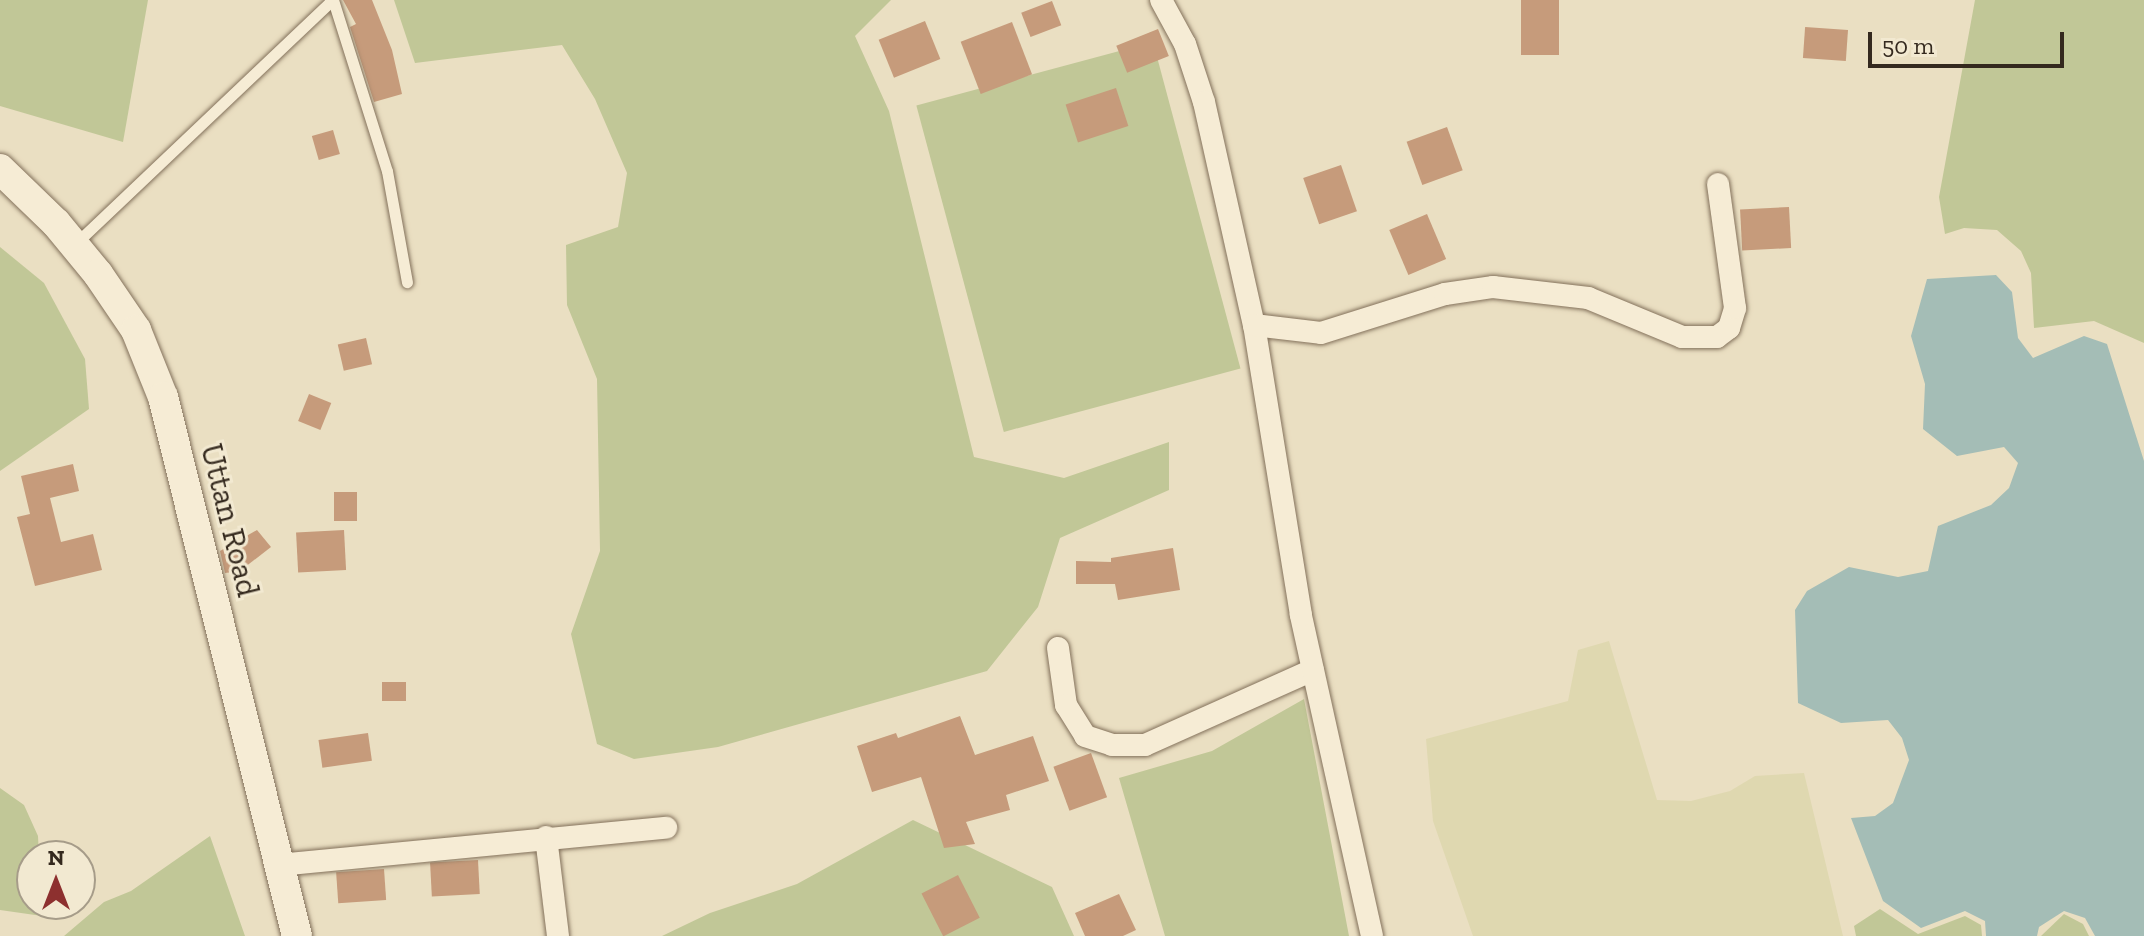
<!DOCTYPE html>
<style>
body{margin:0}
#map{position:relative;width:2144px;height:936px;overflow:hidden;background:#eadfc2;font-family:"Zilla Slab",serif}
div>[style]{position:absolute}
.farmland>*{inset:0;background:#dfd8b0}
.green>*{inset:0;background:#c1c797;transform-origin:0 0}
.water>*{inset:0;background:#a4bdb6}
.building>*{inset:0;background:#c69b7b;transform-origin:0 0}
.roads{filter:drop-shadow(0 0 2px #83715b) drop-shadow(0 0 2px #83715b)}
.service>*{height:11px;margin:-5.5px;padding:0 5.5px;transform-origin:5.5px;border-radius:5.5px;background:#f6ecd5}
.minor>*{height:22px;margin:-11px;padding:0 11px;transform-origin:11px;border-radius:11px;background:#f6ecd5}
.secondary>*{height:30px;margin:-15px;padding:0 15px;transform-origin:15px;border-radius:15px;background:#f6ecd5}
span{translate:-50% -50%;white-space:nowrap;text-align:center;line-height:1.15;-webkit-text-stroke:6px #f2e9d1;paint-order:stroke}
.street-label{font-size:32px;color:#34291e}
.north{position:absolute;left:16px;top:840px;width:80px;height:80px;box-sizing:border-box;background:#f2e9d1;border:2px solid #a69c89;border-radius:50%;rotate:0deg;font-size:22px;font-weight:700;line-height:32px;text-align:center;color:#34291e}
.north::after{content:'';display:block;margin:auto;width:28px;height:36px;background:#8d302f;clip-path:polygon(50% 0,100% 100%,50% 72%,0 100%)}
.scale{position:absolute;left:1868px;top:32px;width:196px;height:36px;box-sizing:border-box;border:4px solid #34291e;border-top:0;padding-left:10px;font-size:24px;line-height:28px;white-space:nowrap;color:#34291e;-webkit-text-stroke:6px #f2e9d1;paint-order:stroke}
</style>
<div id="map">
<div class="farmland">
<div style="clip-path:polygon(1609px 641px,1657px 800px,1691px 801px,1730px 791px,1755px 776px,1804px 773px,1843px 936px,1473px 936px,1433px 821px,1426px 739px,1568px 701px,1578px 650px)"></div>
</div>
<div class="green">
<div style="clip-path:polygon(0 0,148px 0,123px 142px,0 106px)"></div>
<div style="clip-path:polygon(394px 0,891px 0,855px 36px,889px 111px,974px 457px,1064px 478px,1169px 442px,1169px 490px,1060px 538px,1038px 607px,987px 671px,718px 747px,634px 759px,597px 744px,571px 634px,600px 551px,597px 379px,567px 305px,566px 245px,618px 227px,627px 173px,595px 99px,562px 45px,415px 63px)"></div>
<div style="clip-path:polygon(1975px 0,2144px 0,2144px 343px,2094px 321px,2034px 328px,2031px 273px,2021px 251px,1997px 230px,1964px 228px,1945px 234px,1939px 197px)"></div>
<div style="left:1153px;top:42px;width:338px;height:245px;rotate:75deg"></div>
<div style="clip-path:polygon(0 247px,44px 283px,85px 359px,89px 409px,0 471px)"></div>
<div style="clip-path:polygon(1304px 699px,1349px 936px,1165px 936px,1119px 778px,1212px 751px)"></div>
<div style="clip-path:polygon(0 788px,24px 805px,38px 836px,39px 856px,32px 856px,32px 904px,72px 904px,63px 919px,0 910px)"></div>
<div style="clip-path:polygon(913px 820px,1052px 887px,1074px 936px,662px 936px,710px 913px,797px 884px)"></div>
<div style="clip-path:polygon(210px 836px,245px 936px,64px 936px,104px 902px,131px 891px)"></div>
<div style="clip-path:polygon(1880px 909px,1918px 934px,1965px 916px,1981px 925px,1982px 936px,1856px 936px,1854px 926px)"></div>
<div style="clip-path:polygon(2064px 914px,2083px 924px,2089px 936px,2041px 936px)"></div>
</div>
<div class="water">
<div style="clip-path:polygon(1996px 275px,2012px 292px,2018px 338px,2033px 358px,2084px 336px,2107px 344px,2144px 461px,2144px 936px,2095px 936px,2085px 918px,2064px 911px,2039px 927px,2037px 936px,1986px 936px,1985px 921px,1965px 911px,1921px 928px,1883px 901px,1851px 818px,1875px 816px,1893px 803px,1909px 760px,1902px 738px,1888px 720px,1841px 723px,1798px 703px,1795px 610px,1807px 591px,1849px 567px,1898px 577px,1928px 571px,1938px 526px,1991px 505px,2009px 488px,2018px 463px,2004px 447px,1957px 456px,1923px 429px,1925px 384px,1911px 336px,1927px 279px)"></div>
</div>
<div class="building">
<div style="clip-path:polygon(343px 0,372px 0,392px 50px,402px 94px,374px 102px,350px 27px,356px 24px)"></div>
<div style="left:1521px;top:0;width:38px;height:55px"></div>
<div style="left:1052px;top:1px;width:26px;height:33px;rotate:69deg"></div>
<div style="left:925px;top:21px;width:41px;height:50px;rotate:68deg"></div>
<div style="left:1012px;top:22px;width:56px;height:55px;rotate:69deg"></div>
<div style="left:1158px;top:29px;width:29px;height:45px;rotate:68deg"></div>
<div style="left:1848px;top:30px;width:31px;height:43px;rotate:94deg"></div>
<div style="left:1116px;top:88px;width:40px;height:53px;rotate:72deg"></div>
<div style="left:1447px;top:127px;width:46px;height:43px;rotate:70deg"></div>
<div style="left:333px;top:130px;width:25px;height:22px;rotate:74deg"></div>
<div style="left:1341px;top:165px;width:49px;height:40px;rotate:71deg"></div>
<div style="left:1789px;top:207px;width:41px;height:49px;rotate:87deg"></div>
<div style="left:1427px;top:214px;width:49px;height:41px;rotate:67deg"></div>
<div style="left:366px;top:338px;width:27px;height:29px;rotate:77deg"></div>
<div style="left:309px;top:394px;width:24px;height:29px;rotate:22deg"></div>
<div style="clip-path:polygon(73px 464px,79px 491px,50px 498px,61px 542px,93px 534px,102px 570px,35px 586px,17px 517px,30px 514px,21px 476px)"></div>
<div style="left:334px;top:492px;width:23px;height:29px"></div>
<div style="clip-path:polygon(257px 530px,271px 547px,240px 571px,225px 573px,220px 551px)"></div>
<div style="left:344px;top:530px;width:40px;height:48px;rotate:87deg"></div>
<div style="clip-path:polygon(1173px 548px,1180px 590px,1118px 600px,1115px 584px,1076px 584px,1076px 561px,1111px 562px,1111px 558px)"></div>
<div style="left:382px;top:682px;width:24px;height:19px"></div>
<div style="clip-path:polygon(960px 716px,975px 755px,1033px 736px,1049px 781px,1006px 795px,1010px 810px,966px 822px,975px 844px,944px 848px,921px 777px,872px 792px,857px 746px,896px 733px,898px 738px)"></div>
<div style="left:368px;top:733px;width:28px;height:50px;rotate:82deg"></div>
<div style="left:1091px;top:753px;width:47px;height:40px;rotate:70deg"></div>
<div style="left:478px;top:860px;width:34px;height:48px;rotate:87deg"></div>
<div style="left:384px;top:869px;width:31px;height:48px;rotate:86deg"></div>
<div style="left:958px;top:875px;width:48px;height:41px;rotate:63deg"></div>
<div style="clip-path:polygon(1119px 894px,1136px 930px,1123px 936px,1085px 936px,1075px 913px)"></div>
</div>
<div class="roads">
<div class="service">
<div style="left:333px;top:0;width:179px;rotate:72.5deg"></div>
<div style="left:387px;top:171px;width:113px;rotate:79.8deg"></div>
<div style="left:74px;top:245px;width:356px;rotate:-43.5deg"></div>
</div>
<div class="minor">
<div style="left:1161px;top:0;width:50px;rotate:61.4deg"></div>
<div style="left:1185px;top:44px;width:61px;rotate:71.9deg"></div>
<div style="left:1204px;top:102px;width:229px;rotate:77.4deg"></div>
<div style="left:1058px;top:648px;width:58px;rotate:82deg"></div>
<div style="left:1066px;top:705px;width:36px;rotate:58deg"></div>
<div style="left:1085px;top:736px;width:28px;rotate:18deg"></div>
<div style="left:1112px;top:745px;width:33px"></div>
<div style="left:1145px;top:745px;width:184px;rotate:-24.1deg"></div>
<div style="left:546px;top:837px;width:100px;rotate:83.1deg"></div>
<div style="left:279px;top:865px;width:389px;rotate:-5.5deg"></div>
<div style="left:1372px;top:936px;width:329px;rotate:-102.5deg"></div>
<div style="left:1301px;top:615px;width:294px;rotate:-99.2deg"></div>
<div style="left:1254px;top:325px;width:67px;rotate:6.8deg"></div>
<div style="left:1321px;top:333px;width:130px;rotate:-17.5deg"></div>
<div style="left:1445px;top:294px;width:49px;rotate:-8.3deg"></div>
<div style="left:1493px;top:287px;width:96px;rotate:6.6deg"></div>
<div style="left:1588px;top:298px;width:102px;rotate:22.5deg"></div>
<div style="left:1682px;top:337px;width:35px"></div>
<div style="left:1717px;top:337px;width:15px;rotate:-37deg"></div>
<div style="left:1729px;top:328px;width:21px;rotate:-73deg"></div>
<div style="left:1735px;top:308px;width:125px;rotate:-97.8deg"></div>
</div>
<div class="secondary">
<div style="left:0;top:169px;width:78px;rotate:44deg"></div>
<div style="left:56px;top:223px;width:66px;rotate:50.5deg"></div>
<div style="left:98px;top:274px;width:68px;rotate:55.8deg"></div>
<div style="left:136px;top:330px;width:72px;rotate:68.1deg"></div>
<div style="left:163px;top:397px;width:555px;rotate:76.04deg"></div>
</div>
</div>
<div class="street-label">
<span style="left:230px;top:520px;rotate:76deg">Uttan Road</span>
</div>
<div class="north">N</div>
<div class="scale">50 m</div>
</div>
